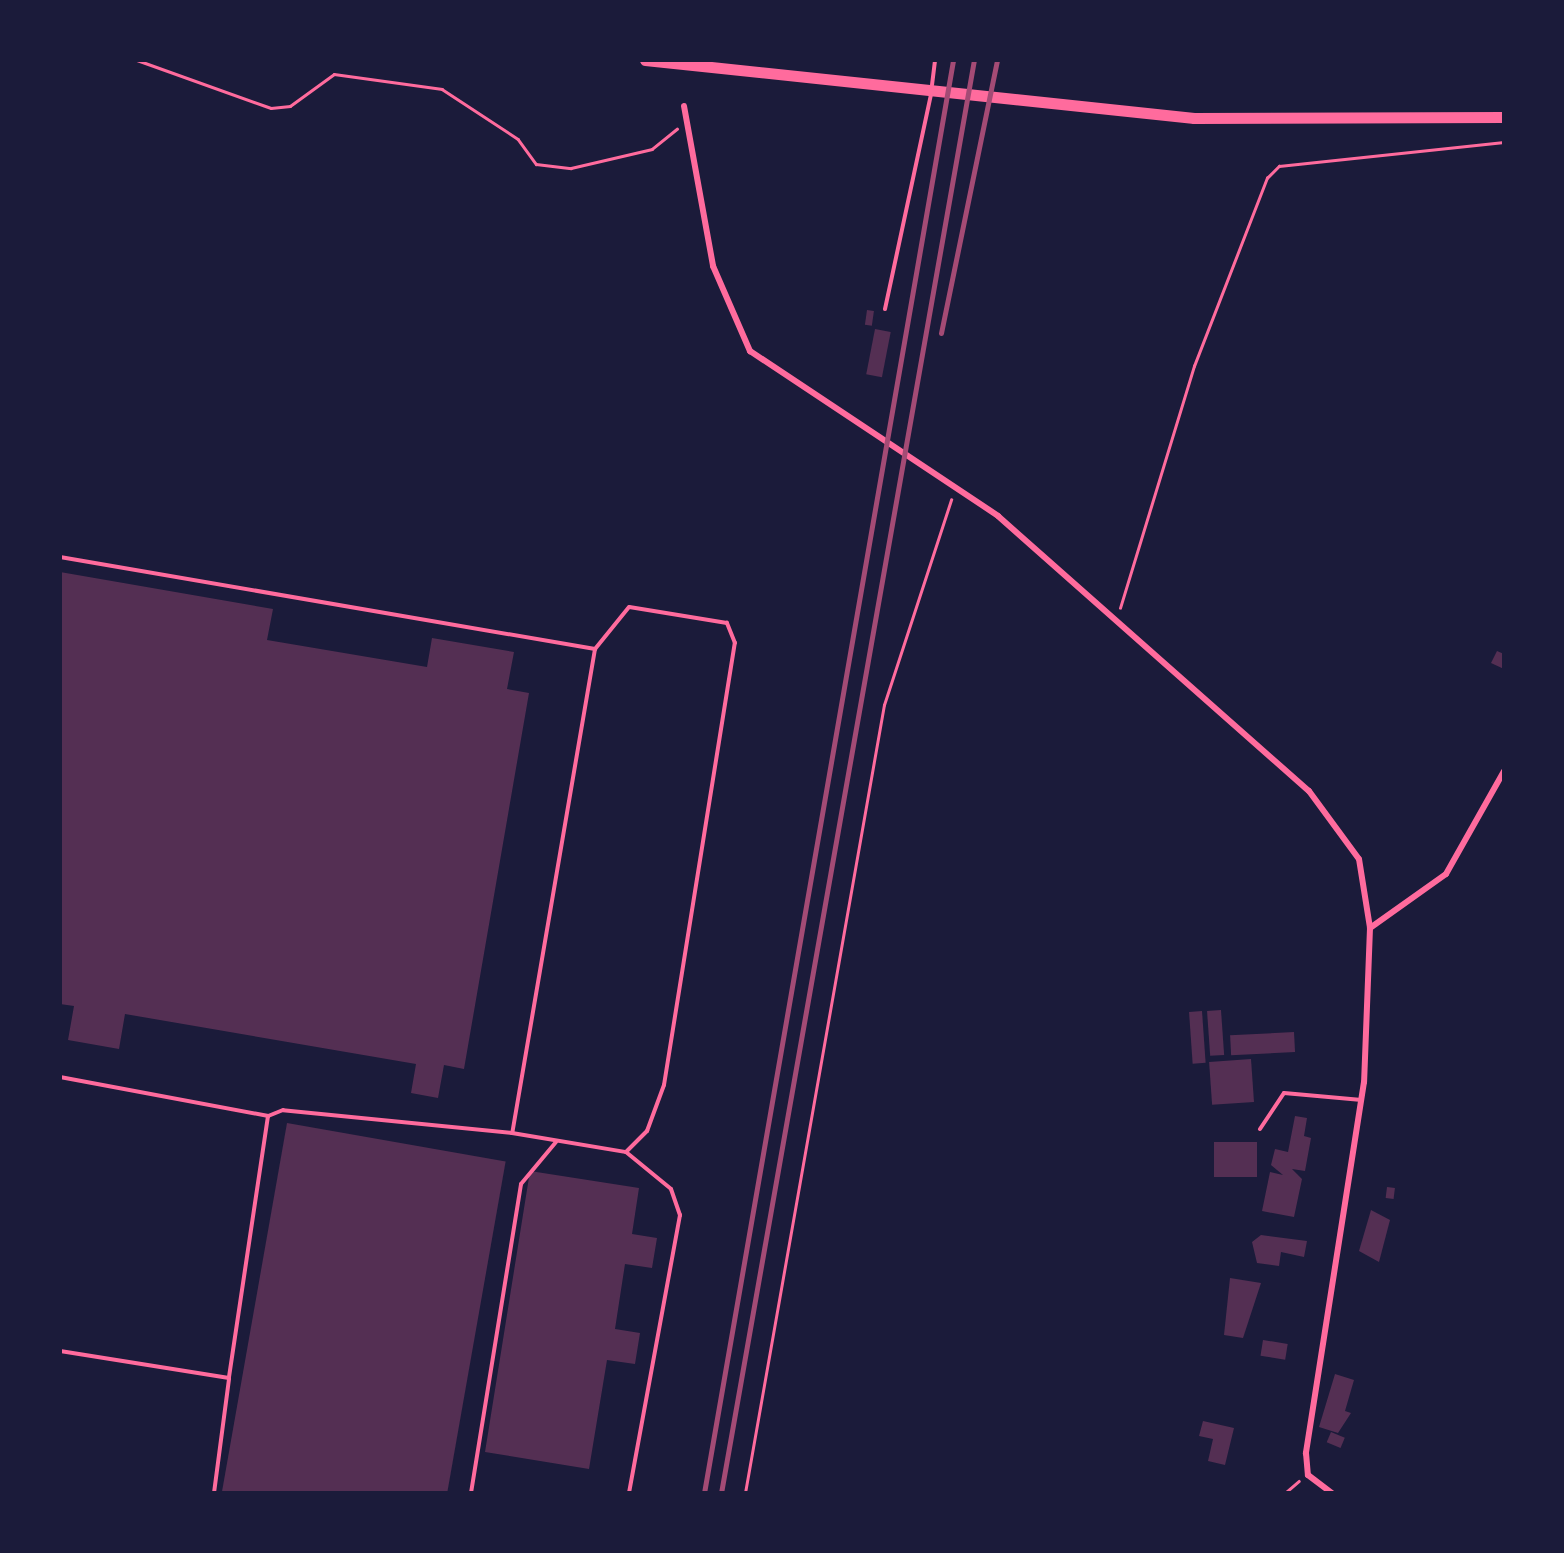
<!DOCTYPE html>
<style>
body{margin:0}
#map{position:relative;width:1564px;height:1553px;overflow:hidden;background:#1b1b3a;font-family:"DejaVu Sans",sans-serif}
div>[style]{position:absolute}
.building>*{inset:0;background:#542f53;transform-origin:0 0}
.path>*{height:2.5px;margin:-1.25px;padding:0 1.25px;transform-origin:1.25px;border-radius:1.25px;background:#ff6b9d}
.service>*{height:4px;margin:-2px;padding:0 2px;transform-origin:2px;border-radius:2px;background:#ff6b9d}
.minor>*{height:6px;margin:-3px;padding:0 3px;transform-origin:3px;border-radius:3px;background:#ff6b9d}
.trunk>*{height:11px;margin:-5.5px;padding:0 5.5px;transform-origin:5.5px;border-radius:5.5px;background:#ff6b9d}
.rail>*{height:5px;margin:-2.5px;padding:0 2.5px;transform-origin:2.5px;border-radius:2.5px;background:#a44b75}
span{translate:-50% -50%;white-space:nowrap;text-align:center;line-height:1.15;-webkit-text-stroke:8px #1b1b3a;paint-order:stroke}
.frame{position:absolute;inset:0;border:62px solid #1b1b3a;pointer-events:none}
</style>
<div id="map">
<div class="building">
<div style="left:867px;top:310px;width:7px;height:15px;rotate:8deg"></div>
<div style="left:875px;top:329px;width:16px;height:46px;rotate:11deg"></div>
<div style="clip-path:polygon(60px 572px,273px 609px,267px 640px,427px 667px,432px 638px,514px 652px,507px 689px,529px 693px,464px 1069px,444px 1065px,438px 1098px,411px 1093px,416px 1064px,125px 1014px,119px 1049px,68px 1040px,74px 1006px,60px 1004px)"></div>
<div style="clip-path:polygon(1497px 651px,1504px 654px,1504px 669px,1491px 663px)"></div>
<div style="left:1221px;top:1010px;width:45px;height:14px;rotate:86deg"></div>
<div style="left:1202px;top:1011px;width:52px;height:13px;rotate:86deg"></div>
<div style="left:1294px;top:1032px;width:20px;height:64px;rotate:87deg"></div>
<div style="left:1251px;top:1059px;width:43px;height:42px;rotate:86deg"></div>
<div style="clip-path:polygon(1295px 1116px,1307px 1118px,1304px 1136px,1311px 1138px,1305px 1171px,1292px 1169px,1302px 1179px,1294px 1217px,1262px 1211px,1270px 1172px,1283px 1175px,1271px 1165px,1275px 1149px,1288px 1152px)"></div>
<div style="left:287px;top:1123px;width:222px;height:376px;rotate:10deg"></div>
<div style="left:1214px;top:1142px;width:43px;height:35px"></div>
<div style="clip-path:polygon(530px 1171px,639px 1188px,632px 1234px,657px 1238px,652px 1268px,625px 1264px,615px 1329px,640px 1333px,635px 1364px,607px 1360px,589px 1469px,485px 1452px)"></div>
<div style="left:1387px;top:1187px;width:8px;height:11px;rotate:7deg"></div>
<div style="clip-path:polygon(1371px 1210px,1390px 1220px,1379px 1262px,1359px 1251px)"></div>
<div style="clip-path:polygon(1261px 1235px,1307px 1241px,1304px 1257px,1281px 1252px,1279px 1266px,1257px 1263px,1252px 1242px)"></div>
<div style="clip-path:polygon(1230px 1278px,1261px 1283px,1243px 1338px,1224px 1335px)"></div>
<div style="left:1263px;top:1340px;width:25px;height:16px;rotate:9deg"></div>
<div style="clip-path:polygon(1335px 1374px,1354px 1380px,1345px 1411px,1351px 1413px,1338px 1433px,1319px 1427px)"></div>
<div style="clip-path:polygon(1203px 1421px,1234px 1428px,1225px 1465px,1208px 1461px,1213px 1439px,1199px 1436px)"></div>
<div style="left:1331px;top:1432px;width:15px;height:11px;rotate:23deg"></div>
</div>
<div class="path">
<div style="left:137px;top:60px;width:142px;rotate:19.7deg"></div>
<div style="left:271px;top:108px;width:19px;rotate:-6deg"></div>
<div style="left:290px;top:106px;width:54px;rotate:-36deg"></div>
<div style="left:334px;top:74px;width:109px;rotate:7.9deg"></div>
<div style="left:442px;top:89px;width:91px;rotate:33.3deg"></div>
<div style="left:518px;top:139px;width:31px;rotate:54deg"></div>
<div style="left:536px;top:164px;width:35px;rotate:7deg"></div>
<div style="left:571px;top:168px;width:83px;rotate:-13.2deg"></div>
<div style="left:652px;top:149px;width:32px;rotate:-39deg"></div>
<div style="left:1120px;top:608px;width:253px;rotate:-73deg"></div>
<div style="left:1194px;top:366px;width:202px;rotate:-68.8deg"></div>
<div style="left:1267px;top:178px;width:17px;rotate:-45deg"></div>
<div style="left:1279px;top:166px;width:226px;rotate:-6.1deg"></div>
<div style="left:745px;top:1493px;width:800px;rotate:-80deg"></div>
<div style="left:884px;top:705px;width:216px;rotate:-71.9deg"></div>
<div style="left:1285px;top:1493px;width:18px;rotate:-41deg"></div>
</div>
<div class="service">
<div style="left:932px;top:85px;width:25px;rotate:-83deg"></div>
<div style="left:885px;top:309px;width:219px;rotate:-77.9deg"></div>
<div style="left:60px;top:557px;width:543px;rotate:9.76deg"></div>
<div style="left:595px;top:649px;width:491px;rotate:99.7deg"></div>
<div style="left:512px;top:1133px;width:230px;rotate:-174.3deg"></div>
<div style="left:283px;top:1110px;width:16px;rotate:158deg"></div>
<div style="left:60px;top:1077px;width:212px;rotate:10.6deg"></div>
<div style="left:268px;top:1116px;width:265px;rotate:98.5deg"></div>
<div style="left:229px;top:1378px;width:171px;rotate:-170.9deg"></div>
<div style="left:1260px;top:1129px;width:43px;rotate:-56.3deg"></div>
<div style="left:1284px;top:1093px;width:78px;rotate:5.1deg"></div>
<div style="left:512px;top:1133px;width:116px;rotate:9.5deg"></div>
<div style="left:626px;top:1152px;width:30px;rotate:-45deg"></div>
<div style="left:647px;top:1131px;width:49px;rotate:-69.7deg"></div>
<div style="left:664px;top:1085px;width:448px;rotate:-80.9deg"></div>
<div style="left:735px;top:643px;width:22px;rotate:-112deg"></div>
<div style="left:727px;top:623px;width:99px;rotate:-170.7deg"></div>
<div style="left:629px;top:607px;width:54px;rotate:129deg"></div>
<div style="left:626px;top:1152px;width:58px;rotate:39.4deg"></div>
<div style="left:671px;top:1189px;width:28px;rotate:71deg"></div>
<div style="left:680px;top:1215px;width:283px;rotate:100.4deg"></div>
<div style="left:214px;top:1493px;width:115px;rotate:-82.5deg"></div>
<div style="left:471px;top:1493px;width:313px;rotate:-80.8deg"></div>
<div style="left:521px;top:1184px;width:55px;rotate:-50.2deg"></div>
</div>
<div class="minor">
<div style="left:684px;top:106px;width:163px;rotate:79.7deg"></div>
<div style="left:713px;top:266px;width:93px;rotate:66.5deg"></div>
<div style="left:750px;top:351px;width:298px;rotate:33.6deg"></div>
<div style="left:998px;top:516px;width:415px;rotate:41.5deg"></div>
<div style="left:1309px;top:791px;width:84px;rotate:53.7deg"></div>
<div style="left:1359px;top:859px;width:70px;rotate:80.9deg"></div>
<div style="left:1370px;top:928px;width:154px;rotate:92.2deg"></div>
<div style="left:1364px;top:1082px;width:376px;rotate:98.9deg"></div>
<div style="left:1306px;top:1453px;width:22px;rotate:85deg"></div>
<div style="left:1308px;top:1475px;width:30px;rotate:37deg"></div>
<div style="left:1370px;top:928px;width:93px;rotate:-35.4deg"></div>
<div style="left:1446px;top:874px;width:118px;rotate:-60.6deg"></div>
</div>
<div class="trunk">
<div style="left:645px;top:60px;width:552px;rotate:6.03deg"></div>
<div style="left:1194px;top:118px;width:310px;rotate:-0.2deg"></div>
</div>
<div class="rail">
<div style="left:941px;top:333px;width:279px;rotate:-78.4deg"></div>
<div style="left:704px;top:1493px;width:1454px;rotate:-80.14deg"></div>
<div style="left:721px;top:1493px;width:1455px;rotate:-79.99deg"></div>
</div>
<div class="frame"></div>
</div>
